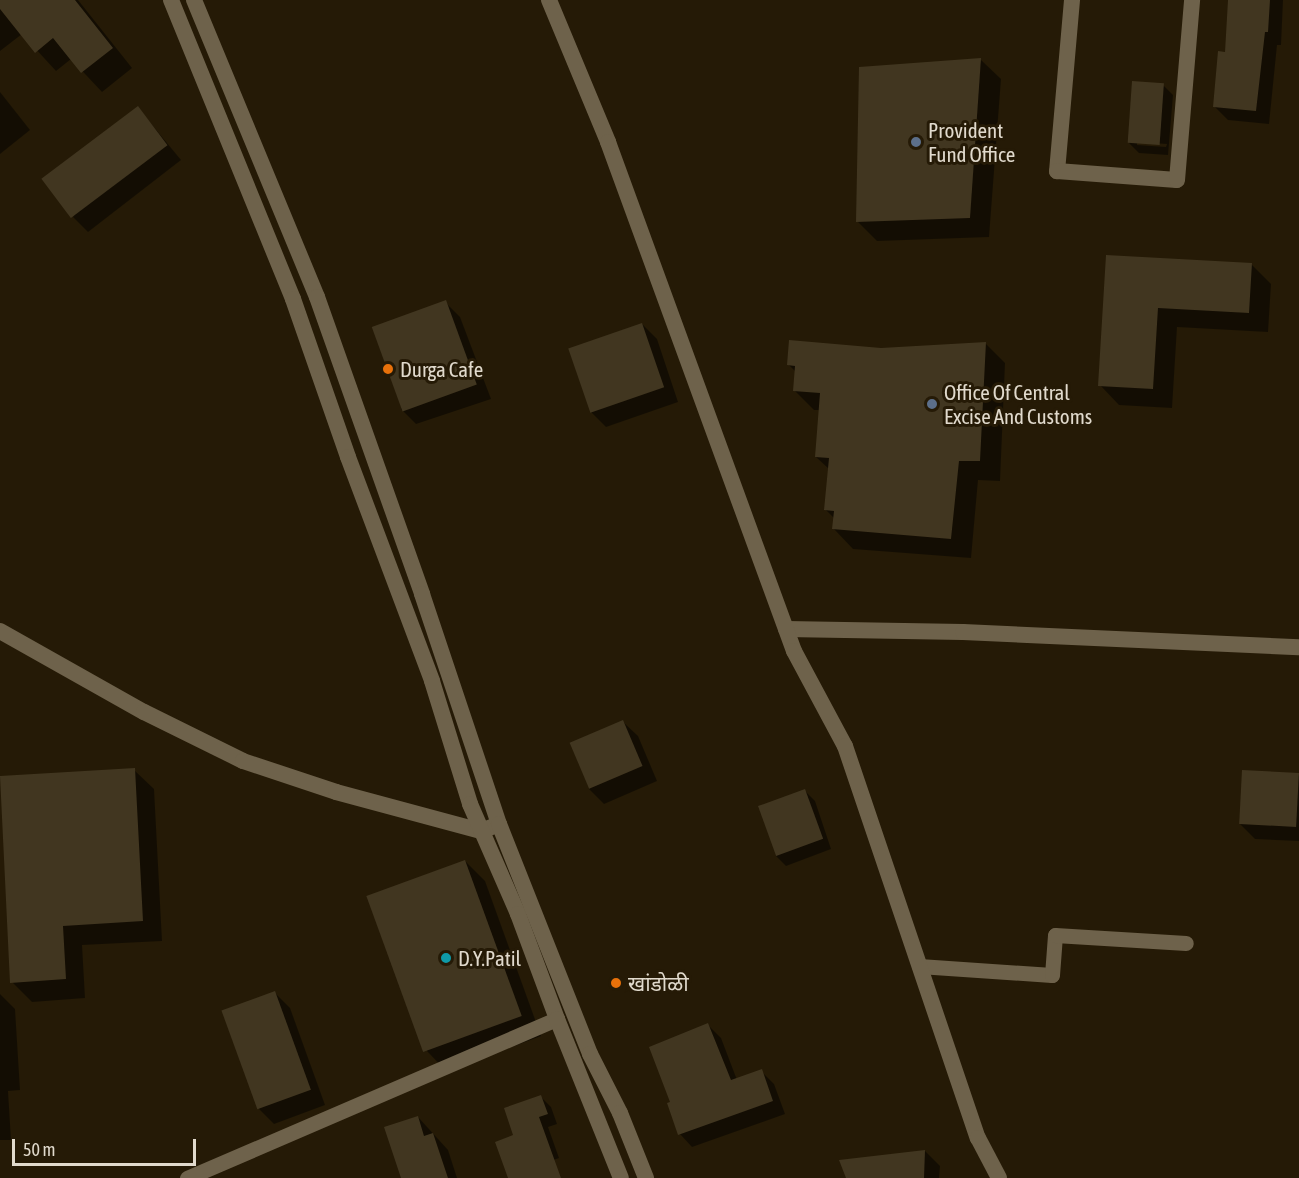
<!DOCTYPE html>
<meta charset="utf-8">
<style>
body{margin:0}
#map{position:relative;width:1299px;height:1178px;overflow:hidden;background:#251a06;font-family:"Asap Condensed","Noto Sans Devanagari",sans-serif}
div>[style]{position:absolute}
.shadow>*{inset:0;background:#0007}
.building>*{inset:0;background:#413620;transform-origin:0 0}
.service>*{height:15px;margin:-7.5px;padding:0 7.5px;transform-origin:7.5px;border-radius:7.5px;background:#6e624b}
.minor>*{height:16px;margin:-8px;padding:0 8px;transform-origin:8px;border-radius:8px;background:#6e624b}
.tertiary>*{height:16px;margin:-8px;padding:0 8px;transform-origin:8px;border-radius:8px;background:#6e624b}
.secondary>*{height:16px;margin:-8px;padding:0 8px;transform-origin:8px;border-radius:8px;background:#6e624b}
.dots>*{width:16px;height:16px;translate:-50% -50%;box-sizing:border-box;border:3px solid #251a06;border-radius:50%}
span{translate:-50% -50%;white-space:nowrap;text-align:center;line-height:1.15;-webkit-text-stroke:6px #251a06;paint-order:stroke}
.poi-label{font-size:21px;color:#e1dacd}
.left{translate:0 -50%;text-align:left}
.scale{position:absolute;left:12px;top:1139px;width:184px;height:27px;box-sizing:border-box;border:3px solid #e1dacd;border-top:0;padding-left:8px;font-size:18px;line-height:21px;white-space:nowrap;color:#e1dacd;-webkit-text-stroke:4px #251a06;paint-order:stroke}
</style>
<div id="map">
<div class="shadow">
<div style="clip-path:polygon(0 0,78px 0,132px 68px,102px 92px,71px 59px,56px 71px,22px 34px,0 51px)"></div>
<div style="clip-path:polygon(1229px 0,1283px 0,1281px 45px,1277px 45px,1269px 124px,1228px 120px,1214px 106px,1226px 53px)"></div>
<div style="clip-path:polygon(981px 60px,1001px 79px,989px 237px,877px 241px,857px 221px)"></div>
<div style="clip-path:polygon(evenodd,1163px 85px,1173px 95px,1168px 155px,1139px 153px,1129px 143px,1163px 85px,1137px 142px,1167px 144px,1166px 147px,1137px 145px,1137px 142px)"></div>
<div style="clip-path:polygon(0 92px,30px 130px,0 154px)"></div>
<div style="clip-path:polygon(138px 108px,181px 160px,88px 232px,73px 217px)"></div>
<div style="clip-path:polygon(1108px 257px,1251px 264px,1271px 284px,1268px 332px,1177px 327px,1172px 408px,1119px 405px,1100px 385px)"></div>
<div style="clip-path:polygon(445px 302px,460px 317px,491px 399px,416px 424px,401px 409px)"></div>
<div style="clip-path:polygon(642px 324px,657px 339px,678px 402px,606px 427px,591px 412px,570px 349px)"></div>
<div style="clip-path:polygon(985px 343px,1005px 363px,1000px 481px,978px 480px,971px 558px,853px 549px,834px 529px,835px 519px,825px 509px,829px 469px,816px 457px,820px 410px,814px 410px,794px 390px,796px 372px,789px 365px,881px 349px)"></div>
<div style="clip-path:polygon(623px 722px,638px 736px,657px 781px,604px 804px,589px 789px)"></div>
<div style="clip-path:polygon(134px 770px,154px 789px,162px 941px,82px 945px,85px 998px,32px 1002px,12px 982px)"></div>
<div style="clip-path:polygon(1299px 775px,1299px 841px,1255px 839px,1240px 824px)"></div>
<div style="clip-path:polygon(805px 791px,815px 801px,831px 849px,786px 866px,776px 856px)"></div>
<div style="clip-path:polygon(465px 861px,485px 881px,541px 1036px,446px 1071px,427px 1051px)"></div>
<div style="clip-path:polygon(275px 993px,290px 1008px,325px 1105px,274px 1124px,259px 1109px)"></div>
<div style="clip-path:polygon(0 994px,15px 1009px,20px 1090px,8px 1091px,11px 1140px,0 1140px)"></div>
<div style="clip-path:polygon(708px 1025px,721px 1038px,737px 1080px,761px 1071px,774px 1084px,785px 1114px,692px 1147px,680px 1134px,672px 1103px)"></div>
<div style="clip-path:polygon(541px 1097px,551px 1107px,557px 1124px,548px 1127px,559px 1158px,514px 1174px,515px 1136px)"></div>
<div style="clip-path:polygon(418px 1117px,448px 1150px,457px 1178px,402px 1178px)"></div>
<div style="clip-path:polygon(925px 1151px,940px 1166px,939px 1178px,848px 1178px)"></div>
</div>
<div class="building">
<div style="clip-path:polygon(0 0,75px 0,113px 48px,81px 73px,53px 38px,35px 53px,0 9px)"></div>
<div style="clip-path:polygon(1228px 0,1270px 0,1268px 32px,1265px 32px,1256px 111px,1213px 107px,1218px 51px,1225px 52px)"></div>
<div style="clip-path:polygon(981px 58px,970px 218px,856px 222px,859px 67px)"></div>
<div style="left:1132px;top:81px;width:32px;height:62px;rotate:4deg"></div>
<div style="left:138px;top:106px;width:49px;height:121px;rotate:53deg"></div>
<div style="clip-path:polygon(1106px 255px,1252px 263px,1249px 313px,1158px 308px,1153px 389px,1098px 386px)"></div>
<div style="left:446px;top:300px;width:90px;height:79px;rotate:70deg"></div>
<div style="left:642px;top:323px;width:68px;height:78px;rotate:71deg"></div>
<div style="clip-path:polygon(789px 340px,881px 348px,986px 342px,980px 461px,959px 461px,951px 539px,832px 529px,834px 511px,824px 510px,829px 458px,815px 457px,820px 393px,793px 391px,795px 366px,787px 365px)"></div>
<div style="left:623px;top:720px;width:50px;height:58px;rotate:67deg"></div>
<div style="clip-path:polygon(135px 768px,143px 921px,63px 926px,66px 979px,10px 983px,0 776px)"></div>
<div style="left:1242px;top:770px;width:57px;height:54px;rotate:3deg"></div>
<div style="left:805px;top:789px;width:53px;height:50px;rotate:70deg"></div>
<div style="left:465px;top:860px;width:166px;height:105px;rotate:70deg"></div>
<div style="left:275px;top:991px;width:105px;height:57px;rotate:70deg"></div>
<div style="clip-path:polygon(708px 1023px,731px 1080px,762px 1069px,773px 1101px,678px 1135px,667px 1103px,670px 1102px,649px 1047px)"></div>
<div style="clip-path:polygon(541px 1095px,548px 1114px,539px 1117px,561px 1178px,508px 1178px,495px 1142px,513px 1135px,504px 1108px)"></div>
<div style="clip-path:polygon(418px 1116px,424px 1136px,433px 1133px,448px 1178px,401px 1178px,384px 1127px)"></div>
<div style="clip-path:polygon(925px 1150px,924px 1178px,846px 1178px,839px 1160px)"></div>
</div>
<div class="service">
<div style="left:919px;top:966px;width:133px;rotate:3.9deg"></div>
<div style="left:1052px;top:975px;width:40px;rotate:-85.7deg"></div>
<div style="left:1055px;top:935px;width:131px;rotate:3.5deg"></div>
<div style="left:187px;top:1178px;width:403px;rotate:-23.3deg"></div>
</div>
<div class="minor">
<div style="left:1072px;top:0;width:172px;rotate:95deg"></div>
<div style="left:1057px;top:171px;width:120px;rotate:4.3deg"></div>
<div style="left:1177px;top:180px;width:181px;rotate:-85.2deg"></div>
<div style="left:786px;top:629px;width:177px;rotate:1deg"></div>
<div style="left:963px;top:632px;width:336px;rotate:2.6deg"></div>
</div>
<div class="tertiary">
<div style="left:549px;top:0;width:154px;rotate:67.4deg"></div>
<div style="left:608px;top:142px;width:542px;rotate:69.93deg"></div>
<div style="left:794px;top:651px;width:108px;rotate:61.8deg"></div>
<div style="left:845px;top:746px;width:414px;rotate:71.3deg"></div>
<div style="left:978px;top:1138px;width:45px;rotate:62.3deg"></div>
<div style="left:0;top:631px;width:165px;rotate:29.4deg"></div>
<div style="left:144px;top:712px;width:110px;rotate:26.3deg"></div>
<div style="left:243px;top:761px;width:98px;rotate:18.4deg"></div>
<div style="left:336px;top:792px;width:150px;rotate:15.1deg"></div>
<div style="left:481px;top:831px;width:19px;rotate:-21deg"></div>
</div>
<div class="secondary">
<div style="left:171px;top:0;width:323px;rotate:67.8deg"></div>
<div style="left:293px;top:299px;width:167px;rotate:70.8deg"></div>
<div style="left:348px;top:457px;width:239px;rotate:69.4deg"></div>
<div style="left:432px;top:681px;width:129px;rotate:72.8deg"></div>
<div style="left:470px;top:804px;width:120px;rotate:66.4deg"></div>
<div style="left:518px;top:914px;width:112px;rotate:69.6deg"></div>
<div style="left:557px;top:1019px;width:171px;rotate:68.1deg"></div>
<div style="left:194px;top:0;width:321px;rotate:67.5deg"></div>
<div style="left:317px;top:297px;width:315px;rotate:70.5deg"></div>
<div style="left:422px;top:594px;width:243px;rotate:71.5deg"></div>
<div style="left:499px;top:824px;width:247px;rotate:68.4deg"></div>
<div style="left:590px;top:1054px;width:66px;rotate:63deg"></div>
<div style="left:620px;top:1113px;width:70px;rotate:68.2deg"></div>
</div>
<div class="dots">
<div style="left:916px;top:142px;background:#5c6f8a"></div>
<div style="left:388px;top:369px;background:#e8710a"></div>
<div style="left:932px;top:404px;background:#5c6f8a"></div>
<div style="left:446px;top:958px;background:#0f9aa8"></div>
<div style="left:616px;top:983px;background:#e8710a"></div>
</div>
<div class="poi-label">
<span class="left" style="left:928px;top:142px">Provident<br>Fund Office</span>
<span class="left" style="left:400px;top:369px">Durga Cafe</span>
<span class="left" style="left:944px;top:404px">Office Of Central<br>Excise And Customs</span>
<span class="left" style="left:458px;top:958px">D.Y.Patil</span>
<span class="left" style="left:628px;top:983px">खांडोळी</span>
</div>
<div class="scale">50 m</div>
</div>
